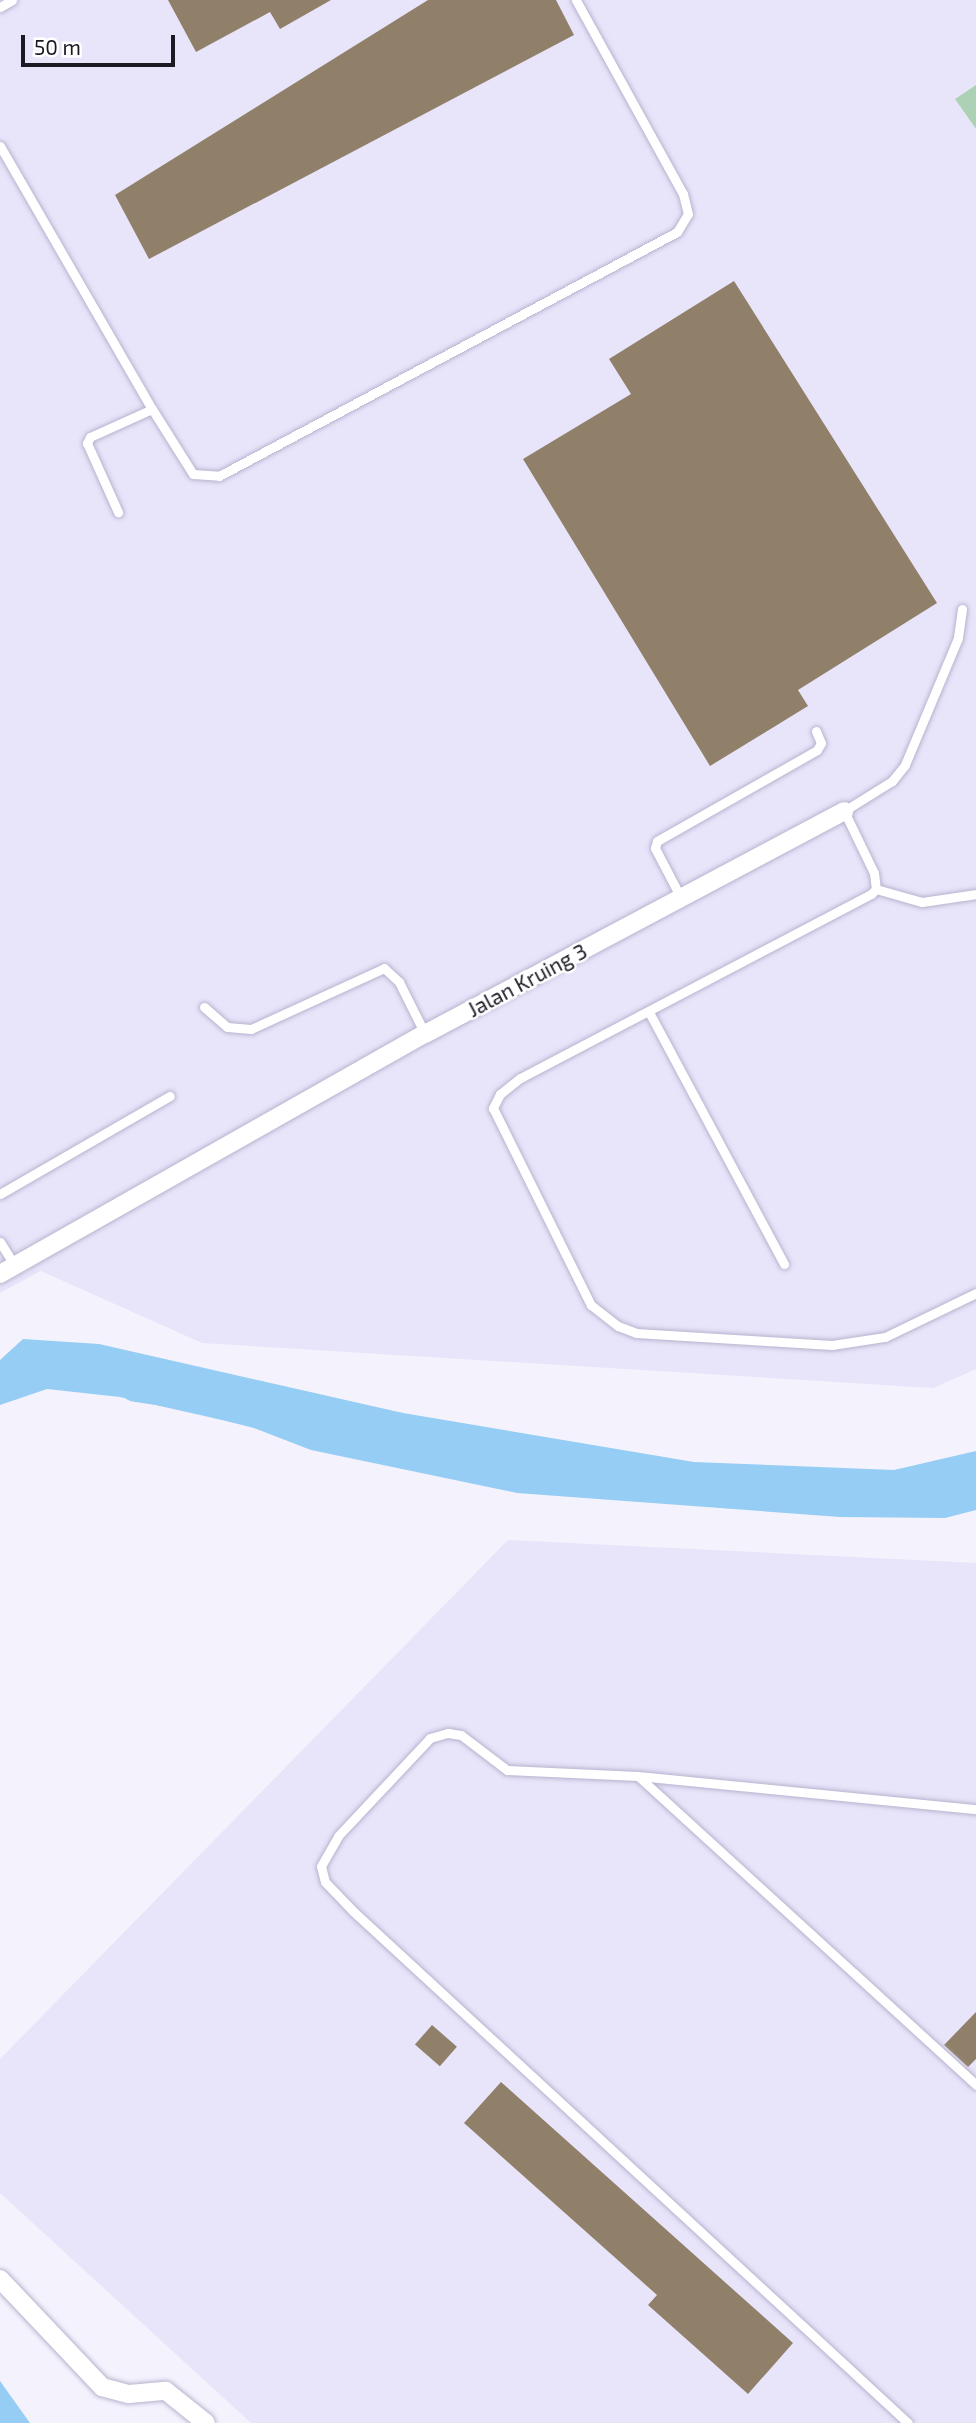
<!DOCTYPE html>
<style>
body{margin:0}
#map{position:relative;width:976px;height:2423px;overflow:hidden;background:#f4f2fd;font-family:"Exo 2",sans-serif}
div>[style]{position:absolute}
.built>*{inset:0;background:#e8e4fa}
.green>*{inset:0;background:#acd1b4}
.water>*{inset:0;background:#95cdf5}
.river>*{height:37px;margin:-18.5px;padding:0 18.5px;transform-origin:18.5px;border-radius:18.5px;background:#95cdf5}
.building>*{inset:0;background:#918069;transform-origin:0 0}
.roads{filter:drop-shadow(0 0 2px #b8b3ce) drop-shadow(0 0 2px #b8b3ce)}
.lane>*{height:9px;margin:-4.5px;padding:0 4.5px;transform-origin:4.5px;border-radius:4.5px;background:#fff}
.street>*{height:18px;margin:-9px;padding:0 9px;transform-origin:9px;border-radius:9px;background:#fff}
span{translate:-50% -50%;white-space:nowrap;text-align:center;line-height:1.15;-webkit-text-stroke:5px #fff;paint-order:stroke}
.street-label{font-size:21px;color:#1b1923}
.scale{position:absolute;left:21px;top:35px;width:154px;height:32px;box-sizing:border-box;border:4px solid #1b1923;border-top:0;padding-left:9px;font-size:21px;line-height:24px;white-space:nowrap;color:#1b1923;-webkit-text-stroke:5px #fff;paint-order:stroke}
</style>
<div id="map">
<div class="built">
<div style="clip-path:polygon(0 0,976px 0,976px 85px,955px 99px,976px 129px,976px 1369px,933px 1388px,202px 1343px,41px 1271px,0 1293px)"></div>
<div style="clip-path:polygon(508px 1540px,976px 1563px,976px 2423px,251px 2423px,0 2193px,0 2059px)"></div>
</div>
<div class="green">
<div style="clip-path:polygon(976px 85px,976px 129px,955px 99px)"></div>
</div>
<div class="water">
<div style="clip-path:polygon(23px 1339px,99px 1344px,403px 1413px,694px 1462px,894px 1470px,976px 1451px,976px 1510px,945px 1518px,840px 1517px,517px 1493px,311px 1450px,249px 1426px,120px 1397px,47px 1389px,0 1405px,0 1360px)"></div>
<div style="clip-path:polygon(0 2381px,30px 2423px,31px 2423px,0 2423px)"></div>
</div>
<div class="river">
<div style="left:136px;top:1383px;width:41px;rotate:8.3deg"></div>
<div style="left:177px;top:1389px;width:309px;rotate:14.2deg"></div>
</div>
<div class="building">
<div style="clip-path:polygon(168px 0,331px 0,280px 29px,270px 12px,196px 52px)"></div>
<div style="clip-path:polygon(428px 0,556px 0,574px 35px,149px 259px,115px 195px)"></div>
<div style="clip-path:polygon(734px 281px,937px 603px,798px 690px,808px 706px,710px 766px,523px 459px,631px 394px,609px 359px)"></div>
<div style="clip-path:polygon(976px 2012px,976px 2059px,968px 2067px,944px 2045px)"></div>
<div style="left:432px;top:2025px;width:33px;height:26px;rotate:41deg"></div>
<div style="clip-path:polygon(501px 2082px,793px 2343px,748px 2394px,648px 2305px,657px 2295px,464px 2123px)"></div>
</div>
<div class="roads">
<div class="lane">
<div style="left:0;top:7px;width:14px;rotate:-30deg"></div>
<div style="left:0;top:146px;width:304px;rotate:60deg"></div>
<div style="left:152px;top:409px;width:68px;rotate:155.7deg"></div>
<div style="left:90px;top:437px;width:7px;rotate:117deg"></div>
<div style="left:87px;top:443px;width:76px;rotate:65.8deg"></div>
<div style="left:152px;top:409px;width:77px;rotate:57.8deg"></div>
<div style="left:193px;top:474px;width:26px;rotate:4deg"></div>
<div style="left:219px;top:476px;width:519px;rotate:-28.05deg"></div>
<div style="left:677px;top:232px;width:21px;rotate:-59deg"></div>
<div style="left:688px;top:214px;width:21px;rotate:-104deg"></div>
<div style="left:683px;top:194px;width:222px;rotate:-118.9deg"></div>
<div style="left:962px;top:609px;width:29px;rotate:98deg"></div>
<div style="left:958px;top:638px;width:138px;rotate:112.7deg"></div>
<div style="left:905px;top:765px;width:21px;rotate:129deg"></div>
<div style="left:892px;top:781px;width:57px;rotate:148deg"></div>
<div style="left:844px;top:811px;width:69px;rotate:64.2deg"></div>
<div style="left:874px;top:873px;width:16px;rotate:83deg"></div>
<div style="left:876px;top:889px;width:7px;rotate:135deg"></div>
<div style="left:871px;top:894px;width:396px;rotate:152.3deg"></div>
<div style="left:520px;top:1078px;width:26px;rotate:141deg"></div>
<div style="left:500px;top:1094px;width:16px;rotate:117deg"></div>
<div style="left:493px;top:1108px;width:220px;rotate:63.6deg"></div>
<div style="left:591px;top:1305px;width:34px;rotate:38deg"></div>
<div style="left:618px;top:1326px;width:19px;rotate:21deg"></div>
<div style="left:636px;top:1333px;width:196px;rotate:3.5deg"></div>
<div style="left:832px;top:1345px;width:54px;rotate:-8.6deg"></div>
<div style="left:885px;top:1337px;width:101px;rotate:-25.8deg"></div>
<div style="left:876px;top:889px;width:48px;rotate:15.8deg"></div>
<div style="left:922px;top:902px;width:55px;rotate:-8.4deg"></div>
<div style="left:681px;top:898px;width:56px;rotate:-117.5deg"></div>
<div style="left:655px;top:848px;width:7px;rotate:-74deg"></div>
<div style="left:657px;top:841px;width:184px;rotate:-29.6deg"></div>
<div style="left:817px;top:750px;width:8px;rotate:-60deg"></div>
<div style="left:821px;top:743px;width:13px;rotate:-113deg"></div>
<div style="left:204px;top:1007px;width:30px;rotate:41deg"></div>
<div style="left:227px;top:1027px;width:24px;rotate:5deg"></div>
<div style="left:251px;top:1029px;width:146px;rotate:-24.6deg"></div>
<div style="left:384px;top:968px;width:21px;rotate:43deg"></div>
<div style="left:399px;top:982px;width:58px;rotate:63.4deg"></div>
<div style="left:649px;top:1012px;width:286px;rotate:61.8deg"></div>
<div style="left:0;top:1194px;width:196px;rotate:-30deg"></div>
<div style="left:0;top:1242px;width:28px;rotate:58deg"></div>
<div style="left:638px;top:1776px;width:458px;rotate:42.4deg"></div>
<div style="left:908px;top:2423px;width:755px;rotate:-137.31deg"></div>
<div style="left:353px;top:1911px;width:40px;rotate:-134deg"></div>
<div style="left:325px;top:1882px;width:16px;rotate:-104deg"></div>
<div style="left:321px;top:1866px;width:34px;rotate:-60deg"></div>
<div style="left:338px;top:1836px;width:134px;rotate:-46.8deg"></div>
<div style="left:430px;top:1738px;width:19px;rotate:-16deg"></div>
<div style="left:448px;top:1733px;width:13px;rotate:9deg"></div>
<div style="left:461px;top:1735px;width:58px;rotate:37.3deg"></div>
<div style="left:507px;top:1770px;width:131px;rotate:2.6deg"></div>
<div style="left:638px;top:1776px;width:340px;rotate:5.6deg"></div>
</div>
<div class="street">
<div style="left:0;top:1274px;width:488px;rotate:-29.5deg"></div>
<div style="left:425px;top:1034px;width:475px;rotate:-28deg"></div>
<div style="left:0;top:2279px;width:149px;rotate:46.6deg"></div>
<div style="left:102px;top:2387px;width:28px;rotate:15deg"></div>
<div style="left:129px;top:2394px;width:37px;rotate:-5deg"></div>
<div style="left:166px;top:2391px;width:51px;rotate:38.7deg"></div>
</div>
</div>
<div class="street-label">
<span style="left:527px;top:980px;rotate:-28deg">Jalan Kruing 3</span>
</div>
<div class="scale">50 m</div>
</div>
